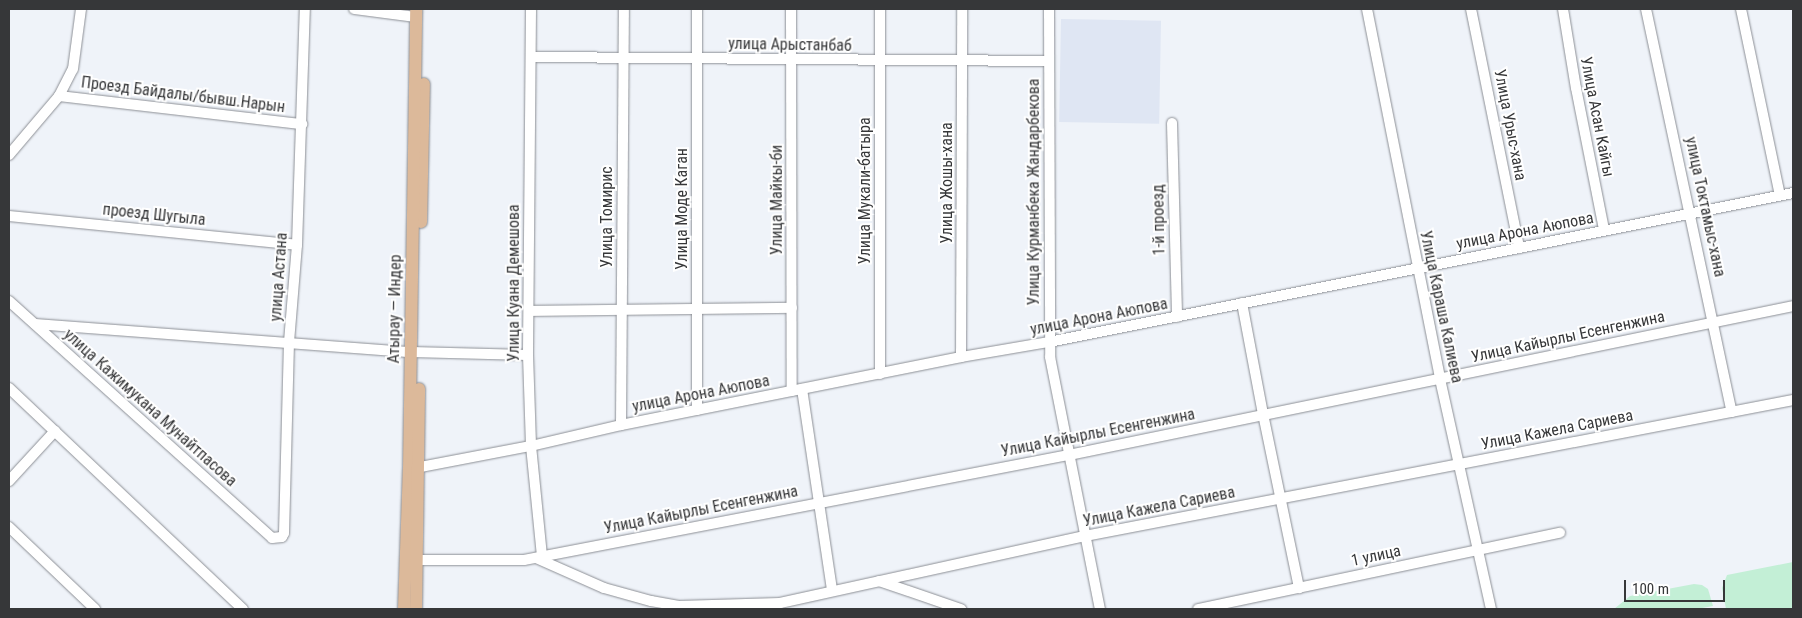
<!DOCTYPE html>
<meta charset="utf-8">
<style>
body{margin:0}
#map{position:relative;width:1802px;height:618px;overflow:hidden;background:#eff3f9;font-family:"Roboto Condensed",sans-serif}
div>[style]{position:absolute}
.built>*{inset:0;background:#dfe6f3;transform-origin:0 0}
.green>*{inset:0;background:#c3efd6}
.roads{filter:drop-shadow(0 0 1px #8c8f95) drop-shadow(0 0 1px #8c8f95)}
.minor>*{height:10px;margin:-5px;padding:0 5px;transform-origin:5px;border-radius:5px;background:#fff}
.major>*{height:12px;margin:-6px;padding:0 6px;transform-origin:6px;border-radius:6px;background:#dcb99a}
span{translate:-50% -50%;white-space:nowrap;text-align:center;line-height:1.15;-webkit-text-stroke:4px #fff;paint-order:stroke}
.street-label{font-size:16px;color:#363739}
.frame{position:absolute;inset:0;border:10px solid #363739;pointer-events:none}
.scale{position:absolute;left:1624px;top:580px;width:101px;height:22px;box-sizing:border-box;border:2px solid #363739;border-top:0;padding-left:6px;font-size:15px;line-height:18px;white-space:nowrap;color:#363739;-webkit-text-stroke:4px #fff;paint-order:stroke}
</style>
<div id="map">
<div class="built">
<div style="left:1061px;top:19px;width:100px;height:103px;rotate:1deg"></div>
</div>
<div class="green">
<div style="clip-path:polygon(1793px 562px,1793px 609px,1726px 609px,1722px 588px,1727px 575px)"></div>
<div style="clip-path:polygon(1694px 584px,1702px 585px,1708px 589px,1713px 606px,1697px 609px,1614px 609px,1630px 596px)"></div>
</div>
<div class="roads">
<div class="minor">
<div style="left:354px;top:9px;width:63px;rotate:7.4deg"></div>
<div style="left:531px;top:9px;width:346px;rotate:90.5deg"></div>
<div style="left:528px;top:355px;width:91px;rotate:88.1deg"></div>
<div style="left:531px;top:446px;width:111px;rotate:84.3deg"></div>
<div style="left:791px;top:9px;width:382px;rotate:89.9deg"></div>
<div style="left:880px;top:9px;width:365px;rotate:90deg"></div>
<div style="left:1049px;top:9px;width:348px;rotate:89.8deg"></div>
<div style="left:1050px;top:357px;width:257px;rotate:78.8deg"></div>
<div style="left:1367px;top:9px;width:377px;rotate:78.8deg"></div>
<div style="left:1440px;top:379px;width:236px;rotate:77.5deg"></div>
<div style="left:1471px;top:9px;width:244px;rotate:78.6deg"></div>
<div style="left:1563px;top:9px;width:80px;rotate:80.7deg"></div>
<div style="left:1576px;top:88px;width:145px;rotate:78.8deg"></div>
<div style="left:1646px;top:9px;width:412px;rotate:78deg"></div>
<div style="left:1741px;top:9px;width:190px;rotate:78.2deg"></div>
<div style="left:531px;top:57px;width:518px;rotate:0.44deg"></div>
<div style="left:59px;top:96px;width:245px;rotate:6.6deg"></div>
<div style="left:1172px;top:123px;width:194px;rotate:88.5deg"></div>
<div style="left:9px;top:155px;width:77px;rotate:-49.7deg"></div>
<div style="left:59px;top:96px;width:30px;rotate:-63deg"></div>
<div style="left:73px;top:69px;width:61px;rotate:-82.4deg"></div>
<div style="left:9px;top:216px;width:289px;rotate:5.7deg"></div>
<div style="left:9px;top:301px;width:354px;rotate:42deg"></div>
<div style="left:272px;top:538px;width:10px;rotate:-6deg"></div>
<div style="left:282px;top:537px;width:4px;rotate:-63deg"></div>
<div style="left:284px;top:533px;width:191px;rotate:-88.5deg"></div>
<div style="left:289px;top:342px;width:97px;rotate:-85.3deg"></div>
<div style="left:297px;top:245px;width:236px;rotate:-88.1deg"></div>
<div style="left:1242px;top:303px;width:113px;rotate:79.3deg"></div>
<div style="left:1263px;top:414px;width:178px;rotate:78.3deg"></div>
<div style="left:529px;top:311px;width:263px;rotate:-0.7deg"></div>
<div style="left:35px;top:324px;width:377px;rotate:4.3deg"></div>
<div style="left:411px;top:352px;width:117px;rotate:1.5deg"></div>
<div style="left:961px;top:357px;width:348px;rotate:-89.8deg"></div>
<div style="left:9px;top:388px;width:322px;rotate:43.4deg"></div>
<div style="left:802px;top:389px;width:203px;rotate:81.5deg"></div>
<div style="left:697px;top:410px;width:401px;rotate:-90deg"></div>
<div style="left:621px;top:425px;width:416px;rotate:-89.6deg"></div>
<div style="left:410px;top:469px;width:123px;rotate:-10.8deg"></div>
<div style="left:531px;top:446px;width:92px;rotate:-13.1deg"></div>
<div style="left:621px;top:425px;width:347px;rotate:-11.3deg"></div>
<div style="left:961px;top:357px;width:89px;rotate:-9.7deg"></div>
<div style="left:1049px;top:342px;width:759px;rotate:-11.32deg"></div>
<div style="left:9px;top:481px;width:68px;rotate:-47.4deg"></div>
<div style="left:9px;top:527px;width:119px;rotate:43.6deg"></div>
<div style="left:536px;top:558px;width:74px;rotate:23.8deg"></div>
<div style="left:604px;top:588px;width:49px;rotate:15.5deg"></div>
<div style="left:651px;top:601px;width:28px;rotate:10deg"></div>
<div style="left:679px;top:606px;width:101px;rotate:-1.7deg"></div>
<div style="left:780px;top:603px;width:312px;rotate:-12.4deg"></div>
<div style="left:1085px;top:536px;width:721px;rotate:-10.87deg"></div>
<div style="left:409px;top:560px;width:115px"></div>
<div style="left:524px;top:560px;width:555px;rotate:-10.91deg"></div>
<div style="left:1069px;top:455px;width:739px;rotate:-11.63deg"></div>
<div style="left:879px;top:581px;width:87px;rotate:18.9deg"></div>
<div style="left:1198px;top:609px;width:370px;rotate:-11.9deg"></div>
</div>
<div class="major">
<div style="left:421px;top:222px;width:138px;rotate:-88.8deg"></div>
<div style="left:404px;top:609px;width:140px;rotate:-88deg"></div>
<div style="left:409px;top:469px;width:460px;rotate:-89.1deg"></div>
<div style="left:416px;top:609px;width:220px;rotate:-89.2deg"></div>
</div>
</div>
<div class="street-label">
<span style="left:790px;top:45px;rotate:1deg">улица Арыстанбаб</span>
<span style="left:183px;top:95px;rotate:7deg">Проезд Байдалы/бывш.Нарын</span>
<span style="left:1597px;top:117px;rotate:79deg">Улица Асан Кайгы</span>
<span style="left:1510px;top:125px;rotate:79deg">Улица Урыс-хана</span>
<span style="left:947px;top:183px;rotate:-90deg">Улица Жошы-хана</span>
<span style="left:865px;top:191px;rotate:-90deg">Улица Мукали-батыра</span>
<span style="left:1034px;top:192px;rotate:-90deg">Улица Курманбека Жандарбекова</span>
<span style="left:777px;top:200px;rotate:-90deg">Улица Майкы-би</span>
<span style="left:1705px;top:207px;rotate:78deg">улица Токтамыс-хана</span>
<span style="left:682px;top:209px;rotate:-90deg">Улица Моде Каган</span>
<span style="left:154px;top:215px;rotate:6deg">проезд Шугыла</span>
<span style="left:607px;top:217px;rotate:-90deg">Улица Томирис</span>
<span style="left:1159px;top:220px;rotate:-91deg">1-й проезд</span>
<span style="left:1525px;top:231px;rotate:-11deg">улица Арона Аюпова</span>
<span style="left:279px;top:277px;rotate:-86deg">улица Астана</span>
<span style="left:514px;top:283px;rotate:-90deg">Улица Куана Демешова</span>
<span style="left:1441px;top:307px;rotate:78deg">Улица Караша Калиева</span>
<span style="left:395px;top:309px;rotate:-89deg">Атырау — Индер</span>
<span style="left:1099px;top:317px;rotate:-11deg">улица Арона Аюпова</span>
<span style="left:1568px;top:337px;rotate:-12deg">Улица Кайырлы Есенгенжина</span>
<span style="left:701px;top:394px;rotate:-11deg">улица Арона Аюпова</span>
<span style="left:150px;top:408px;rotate:42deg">улица Кажимукана Мунайтпасова</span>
<span style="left:1557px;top:430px;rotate:-11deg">Улица Кажела Сариева</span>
<span style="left:1098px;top:433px;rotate:-11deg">Улица Кайырлы Есенгенжина</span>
<span style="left:1159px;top:507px;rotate:-11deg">Улица Кажела Сариева</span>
<span style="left:701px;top:510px;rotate:-11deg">Улица Кайырлы Есенгенжина</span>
<span style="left:1376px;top:556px;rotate:-12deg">1 улица</span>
</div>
<div class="frame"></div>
<div class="scale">100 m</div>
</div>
